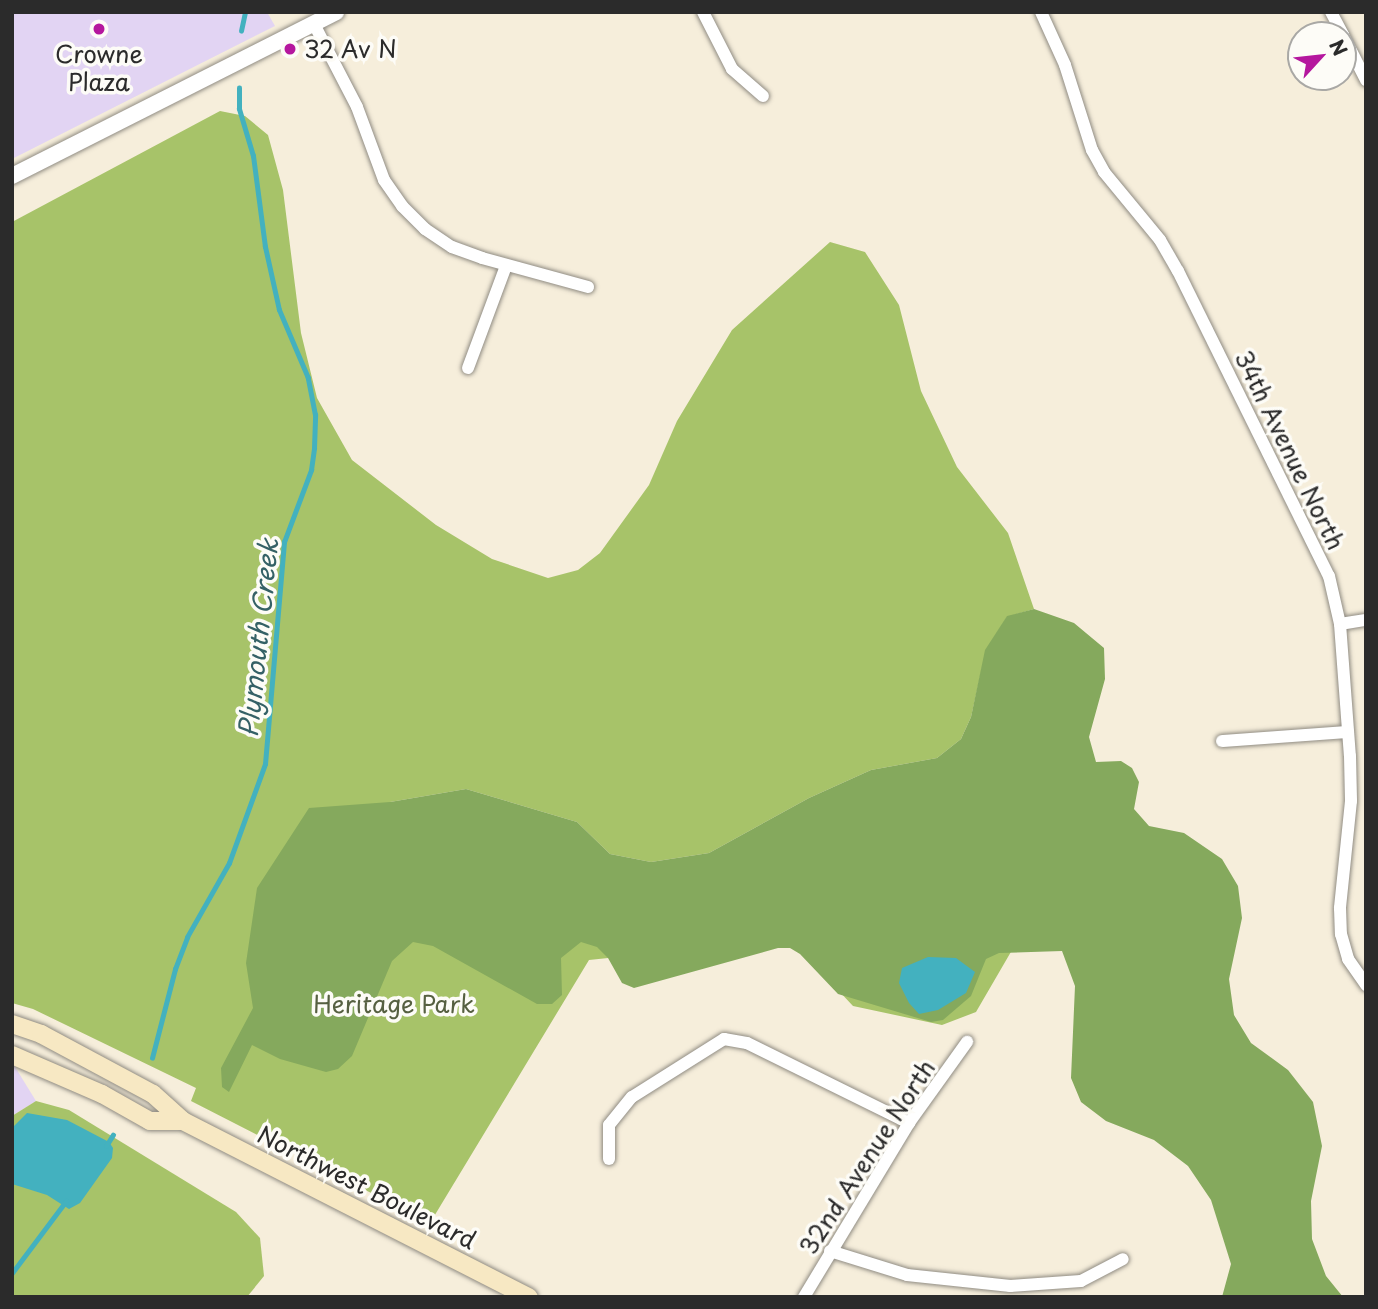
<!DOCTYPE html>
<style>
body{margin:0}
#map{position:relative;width:1378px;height:1309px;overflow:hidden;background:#f6eedb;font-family:"Playpen Sans",sans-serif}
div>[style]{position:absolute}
.built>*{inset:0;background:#e2d4f3}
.green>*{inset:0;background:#a7c369}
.forest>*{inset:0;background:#85a95d}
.water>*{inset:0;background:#43b1bf}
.stream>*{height:4.5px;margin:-2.25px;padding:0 2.25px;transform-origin:2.25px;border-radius:2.25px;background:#43b1bf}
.roads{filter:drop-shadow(0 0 2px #908c83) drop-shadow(0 0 2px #908c83)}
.minor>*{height:12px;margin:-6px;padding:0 6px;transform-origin:6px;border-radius:6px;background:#fff}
.tertiary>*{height:16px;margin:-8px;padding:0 8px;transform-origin:8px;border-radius:8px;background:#fff}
.secondary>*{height:18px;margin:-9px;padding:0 9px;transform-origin:9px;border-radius:9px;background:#f7e8c3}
.dots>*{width:19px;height:19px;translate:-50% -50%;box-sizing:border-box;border:4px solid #fdfcf7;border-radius:50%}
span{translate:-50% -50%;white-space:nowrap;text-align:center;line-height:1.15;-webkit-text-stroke:7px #fdfcf7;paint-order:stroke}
.poi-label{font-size:24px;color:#2b2b2b}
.left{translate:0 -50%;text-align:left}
.street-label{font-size:24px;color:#2b2b2b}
.park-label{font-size:24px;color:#566041}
.water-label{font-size:26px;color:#356166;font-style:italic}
.frame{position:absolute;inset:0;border:14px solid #2b2b2b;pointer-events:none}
.north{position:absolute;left:1287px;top:21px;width:70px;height:70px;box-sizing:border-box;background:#fdfcf7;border:2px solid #a9a8a5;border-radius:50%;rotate:63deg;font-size:19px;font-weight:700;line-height:28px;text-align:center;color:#2b2b2b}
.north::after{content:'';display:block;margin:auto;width:24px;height:32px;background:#b5179e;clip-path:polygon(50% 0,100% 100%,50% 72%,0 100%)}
</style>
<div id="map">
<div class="built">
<div style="clip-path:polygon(12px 12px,267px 12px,275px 26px,12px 159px)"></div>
<div style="clip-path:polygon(12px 1062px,36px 1101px,12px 1116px)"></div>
</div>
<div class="green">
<div style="clip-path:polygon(220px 111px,245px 116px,268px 135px,283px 190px,301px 333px,317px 398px,352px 460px,436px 525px,492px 559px,548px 578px,578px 570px,600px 553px,649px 485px,677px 421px,732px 330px,830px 242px,865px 252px,899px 305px,921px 391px,957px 467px,1008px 533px,1034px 609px,1007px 617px,986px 650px,971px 717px,961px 739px,937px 758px,871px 770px,809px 798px,709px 853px,651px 862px,610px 854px,577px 822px,466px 789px,390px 802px,639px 878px,1022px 933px,976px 1012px,942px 1025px,853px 1006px,790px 939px,589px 960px,430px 1223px,191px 1101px,196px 1088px,33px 1009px,12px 1003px,12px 222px)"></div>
<div style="clip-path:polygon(36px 1101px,69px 1110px,236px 1212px,260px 1238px,264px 1276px,247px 1297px,12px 1297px,12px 1116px)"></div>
</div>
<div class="forest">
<div style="clip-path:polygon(1034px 609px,1074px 623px,1104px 648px,1105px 679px,1089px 737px,1096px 762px,1121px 761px,1132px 768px,1139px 782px,1134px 809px,1149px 826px,1184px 833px,1222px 859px,1238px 886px,1242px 918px,1229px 979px,1234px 1015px,1251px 1043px,1288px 1070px,1313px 1102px,1322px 1146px,1311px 1201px,1312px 1239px,1326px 1276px,1343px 1297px,1222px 1297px,1231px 1264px,1211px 1200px,1188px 1166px,1154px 1140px,1106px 1121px,1081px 1102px,1071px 1078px,1075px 986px,1062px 951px,999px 953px,986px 959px,971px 996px,943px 1020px,931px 1022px,838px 994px,800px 954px,790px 948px,778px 948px,634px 988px,622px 983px,608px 958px,597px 947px,581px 942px,561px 958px,562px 995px,552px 1004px,537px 1004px,433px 946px,413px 942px,392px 961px,352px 1056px,338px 1069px,326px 1072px,280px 1059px,252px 1045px,229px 1092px,222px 1087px,221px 1068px,253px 1008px,246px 963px,257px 888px,309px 808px,390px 802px,466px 789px,577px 822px,610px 854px,651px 862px,709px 853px,809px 798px,871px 770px,937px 758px,961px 739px,971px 717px,985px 650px,1007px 616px)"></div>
</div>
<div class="water">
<div style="clip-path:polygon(928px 957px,956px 958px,975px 972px,966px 993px,938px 1010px,919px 1014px,909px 1003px,899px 983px,902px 968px)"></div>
<div style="clip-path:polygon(27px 1113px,67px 1120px,109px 1142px,113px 1148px,112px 1158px,80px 1203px,69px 1209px,47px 1195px,12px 1184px,12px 1128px)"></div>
</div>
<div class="stream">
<div style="left:241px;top:31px;width:19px;rotate:-78deg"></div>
<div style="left:152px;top:1058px;width:92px;rotate:-75.5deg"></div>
<div style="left:175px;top:969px;width:34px;rotate:-69deg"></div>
<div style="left:187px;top:937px;width:85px;rotate:-60.4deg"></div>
<div style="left:229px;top:863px;width:105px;rotate:-70deg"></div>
<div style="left:265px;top:764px;width:223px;rotate:-85.1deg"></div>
<div style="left:284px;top:542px;width:77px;rotate:-69.4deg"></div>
<div style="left:311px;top:470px;width:22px;rotate:-82deg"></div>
<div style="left:314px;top:448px;width:33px;rotate:-88deg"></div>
<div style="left:315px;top:415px;width:38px;rotate:-101deg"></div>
<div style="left:308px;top:378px;width:74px;rotate:-113.1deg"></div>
<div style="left:279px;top:310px;width:65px;rotate:-102.5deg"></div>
<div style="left:265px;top:247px;width:92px;rotate:-97.5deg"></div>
<div style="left:253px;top:156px;width:49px;rotate:-106.6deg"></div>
<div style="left:239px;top:109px;width:21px;rotate:-90deg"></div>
<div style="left:106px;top:1146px;width:13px;rotate:-58deg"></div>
<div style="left:12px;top:1273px;width:90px;rotate:-53.1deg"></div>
</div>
<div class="roads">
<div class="minor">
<div style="left:703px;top:12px;width:64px;rotate:63deg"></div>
<div style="left:732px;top:69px;width:41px;rotate:41.1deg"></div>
<div style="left:1041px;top:12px;width:58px;rotate:65.6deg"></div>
<div style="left:1065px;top:65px;width:89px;rotate:72.4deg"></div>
<div style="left:1092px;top:150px;width:25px;rotate:61deg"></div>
<div style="left:1104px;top:172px;width:88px;rotate:50.5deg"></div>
<div style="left:1160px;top:240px;width:36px;rotate:60deg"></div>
<div style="left:1178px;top:271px;width:340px;rotate:63.7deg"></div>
<div style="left:1329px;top:576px;width:49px;rotate:77.1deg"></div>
<div style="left:1340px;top:624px;width:132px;rotate:85.7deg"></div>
<div style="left:1350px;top:756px;width:45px;rotate:88.7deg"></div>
<div style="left:1351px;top:801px;width:108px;rotate:95.9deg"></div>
<div style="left:1340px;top:908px;width:26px;rotate:88deg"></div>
<div style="left:1341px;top:934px;width:26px;rotate:74deg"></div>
<div style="left:1348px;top:959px;width:32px;rotate:55deg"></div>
<div style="left:1331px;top:12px;width:26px;rotate:62deg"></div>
<div style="left:314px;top:24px;width:93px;rotate:62.6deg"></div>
<div style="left:357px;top:107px;width:78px;rotate:69.7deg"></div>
<div style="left:384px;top:180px;width:32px;rotate:55deg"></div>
<div style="left:402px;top:206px;width:33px;rotate:45deg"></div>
<div style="left:425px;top:229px;width:32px;rotate:34deg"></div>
<div style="left:452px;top:247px;width:32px;rotate:20deg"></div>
<div style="left:482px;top:258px;width:110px;rotate:15.3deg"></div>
<div style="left:1343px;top:35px;width:51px;rotate:62.9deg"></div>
<div style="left:468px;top:368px;width:109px;rotate:-69.6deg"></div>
<div style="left:1340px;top:624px;width:26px;rotate:-9deg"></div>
<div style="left:1222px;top:741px;width:126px;rotate:-4.1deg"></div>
<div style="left:609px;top:1159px;width:34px;rotate:-90deg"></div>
<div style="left:609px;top:1125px;width:36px;rotate:-51deg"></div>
<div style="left:632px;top:1097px;width:109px;rotate:-32.2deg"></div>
<div style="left:724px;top:1039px;width:23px;rotate:10deg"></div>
<div style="left:747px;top:1043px;width:181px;rotate:26.3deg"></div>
<div style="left:830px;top:1251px;width:81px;rotate:17.3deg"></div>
<div style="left:907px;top:1275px;width:104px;rotate:6.1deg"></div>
<div style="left:1010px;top:1286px;width:71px;rotate:-4deg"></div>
<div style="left:1081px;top:1281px;width:47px;rotate:-27.6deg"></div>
<div style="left:804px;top:1297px;width:203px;rotate:-58.9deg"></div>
<div style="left:909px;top:1123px;width:100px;rotate:-54.4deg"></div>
</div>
<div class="tertiary">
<div style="left:12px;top:176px;width:363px;rotate:-26.8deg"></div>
</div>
<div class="secondary">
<div style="left:12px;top:1024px;width:31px;rotate:19deg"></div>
<div style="left:41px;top:1034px;width:127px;rotate:28.2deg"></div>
<div style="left:153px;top:1094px;width:40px;rotate:42deg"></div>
<div style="left:183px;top:1121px;width:388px;rotate:27deg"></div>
<div style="left:12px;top:1055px;width:98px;rotate:23.4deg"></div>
<div style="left:102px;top:1094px;width:55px;rotate:29.4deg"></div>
<div style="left:150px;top:1121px;width:33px"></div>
</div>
</div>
<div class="dots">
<div style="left:99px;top:29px;background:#b5179e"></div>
<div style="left:290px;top:49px;background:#b5179e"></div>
</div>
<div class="poi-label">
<span class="left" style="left:304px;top:49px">32 Av N</span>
<span style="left:99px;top:68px">Crowne<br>Plaza</span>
</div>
<div class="street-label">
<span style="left:1290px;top:450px;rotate:64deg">34th Avenue North</span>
<span style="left:867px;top:1157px;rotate:-57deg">32nd Avenue North</span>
<span style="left:367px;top:1187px;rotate:27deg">Northwest Boulevard</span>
</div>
<div class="park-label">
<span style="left:394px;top:1004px">Heritage Park</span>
</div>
<div class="water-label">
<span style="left:258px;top:638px;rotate:-84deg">Plymouth Creek</span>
</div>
<div class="frame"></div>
<div class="north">N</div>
</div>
